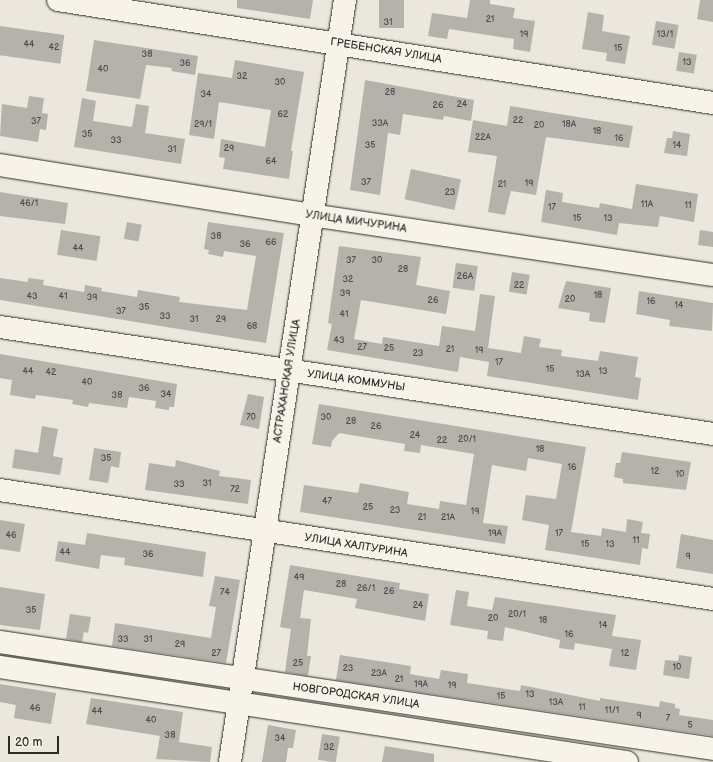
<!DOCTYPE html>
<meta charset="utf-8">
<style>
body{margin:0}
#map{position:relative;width:713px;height:762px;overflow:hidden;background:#ebe7dd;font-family:"Balsamiq Sans",sans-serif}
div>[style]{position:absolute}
.building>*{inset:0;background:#b5b2ab;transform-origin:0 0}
.roads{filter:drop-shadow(0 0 1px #2b2b2b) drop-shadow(0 0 1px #2b2b2b)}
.minor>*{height:22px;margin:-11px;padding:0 11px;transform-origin:11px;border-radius:11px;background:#f7f3e8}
span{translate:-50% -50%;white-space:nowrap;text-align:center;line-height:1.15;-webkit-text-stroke:3px #f7f3e8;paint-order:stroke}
.number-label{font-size:9px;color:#4e4d4b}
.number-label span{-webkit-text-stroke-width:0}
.street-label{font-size:11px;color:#2b2b2b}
.scale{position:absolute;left:8px;top:736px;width:51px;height:18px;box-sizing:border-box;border:2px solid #2b2b2b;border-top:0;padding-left:5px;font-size:12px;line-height:14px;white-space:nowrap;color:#2b2b2b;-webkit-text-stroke:3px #f7f3e8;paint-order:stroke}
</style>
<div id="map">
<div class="building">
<div style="clip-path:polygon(237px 0,313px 0,310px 19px,237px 8px)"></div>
<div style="left:379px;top:0;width:25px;height:28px"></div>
<div style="clip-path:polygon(470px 0,490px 0,490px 4px,515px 8px,513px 18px,535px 21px,530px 52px,513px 49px,514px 39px,449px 29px,447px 39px,428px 36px,432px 13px,467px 18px)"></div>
<div style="clip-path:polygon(700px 0,713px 0,713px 22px,697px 19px)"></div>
<div style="clip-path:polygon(588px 12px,604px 15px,602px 31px,630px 36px,625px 64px,606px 61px,607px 53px,582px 49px)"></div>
<div style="left:656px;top:21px;width:23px;height:24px;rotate:10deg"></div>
<div style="left:0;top:26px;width:65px;height:29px;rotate:8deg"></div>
<div style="clip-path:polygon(94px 40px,198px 56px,195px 75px,171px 71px,172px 68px,146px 65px,140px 99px,86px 91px)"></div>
<div style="left:679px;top:52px;width:18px;height:19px;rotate:9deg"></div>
<div style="clip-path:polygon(235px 60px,304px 72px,291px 151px,293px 151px,289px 179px,223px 169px,225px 158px,219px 157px,221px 139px,265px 147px,271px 110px,219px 102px,214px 139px,189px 135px,198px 73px,232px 78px)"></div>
<div style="clip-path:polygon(365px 80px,474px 100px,471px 121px,444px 116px,443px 120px,403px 114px,400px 135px,388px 133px,380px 195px,350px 190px)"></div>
<div style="clip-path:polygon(29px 96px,44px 98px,42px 113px,48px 114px,46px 130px,40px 129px,38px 142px,0 136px,2px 104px,27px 108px)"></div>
<div style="clip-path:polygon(82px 98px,96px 101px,93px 121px,132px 127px,136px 104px,149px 106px,145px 133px,185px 139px,181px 164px,74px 147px)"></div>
<div style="clip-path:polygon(510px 106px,633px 126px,629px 148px,546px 137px,536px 195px,511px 191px,505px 215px,488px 212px,497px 156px,468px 152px,473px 120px,507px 126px)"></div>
<div style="clip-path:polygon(673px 131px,690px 134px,687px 156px,664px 153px,667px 138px,672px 138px)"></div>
<div style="left:411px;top:169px;width:51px;height:31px;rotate:12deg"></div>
<div style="clip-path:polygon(636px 184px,698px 194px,694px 222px,660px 216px,658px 227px,619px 223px,617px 235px,541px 222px,546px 190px,563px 193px,562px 202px,599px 208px,600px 203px,632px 209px)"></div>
<div style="clip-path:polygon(0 192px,68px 203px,65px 224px,0 216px)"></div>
<div style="left:127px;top:222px;width:15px;height:17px;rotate:11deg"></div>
<div style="clip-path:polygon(208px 222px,284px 233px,266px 343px,0 300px,0 278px,28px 282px,28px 278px,44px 280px,43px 285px,84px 292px,85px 285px,102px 288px,101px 291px,137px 297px,138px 290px,180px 297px,179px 302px,247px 310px,256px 256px,224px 251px,223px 257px,208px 254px,209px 250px,204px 249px)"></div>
<div style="left:61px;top:230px;width:40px;height:25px;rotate:9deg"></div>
<div style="clip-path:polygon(700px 230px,713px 232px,713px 247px,698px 245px)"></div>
<div style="clip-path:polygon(339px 246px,421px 257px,416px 285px,450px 291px,446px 314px,361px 300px,354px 339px,382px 344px,383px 337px,439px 346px,442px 326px,475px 331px,480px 294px,495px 296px,488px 348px,521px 353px,524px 336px,541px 339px,539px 347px,562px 350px,561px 356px,598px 361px,600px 351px,638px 357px,635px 377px,641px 378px,638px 400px,487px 376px,489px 362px,460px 357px,458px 372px,327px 350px,332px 324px,328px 323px)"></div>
<div style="left:456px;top:263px;width:22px;height:25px;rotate:8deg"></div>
<div style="left:512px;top:272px;width:18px;height:20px;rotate:9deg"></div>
<div style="clip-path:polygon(566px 281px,611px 288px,605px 323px,589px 321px,590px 313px,558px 308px)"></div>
<div style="clip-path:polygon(639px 291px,713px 303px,712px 331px,669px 326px,670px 320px,636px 314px)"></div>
<div style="clip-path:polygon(0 354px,177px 384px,174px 407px,169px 407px,169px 410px,155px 408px,156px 401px,129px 397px,127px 408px,89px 403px,88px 407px,72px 404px,73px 400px,36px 395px,35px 399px,10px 395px,12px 380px,0 378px)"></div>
<div style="clip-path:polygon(248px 394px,264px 397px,259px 429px,240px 425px)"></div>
<div style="clip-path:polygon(319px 404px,586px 447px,571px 532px,601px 536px,602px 528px,626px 532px,627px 519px,643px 522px,641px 533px,650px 534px,648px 549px,642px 548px,640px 565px,545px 550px,549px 525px,522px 520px,526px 495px,556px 499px,562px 464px,528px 458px,526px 471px,492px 465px,483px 523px,508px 526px,505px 544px,300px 512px,304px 485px,358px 493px,360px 483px,409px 492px,407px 504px,439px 509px,440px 501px,466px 505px,474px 454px,421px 445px,420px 453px,404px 451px,405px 444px,339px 433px,332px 441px,331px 447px,312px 444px)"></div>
<div style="clip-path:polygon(42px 426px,58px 429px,53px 456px,63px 458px,60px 475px,12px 468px,15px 449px,38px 453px)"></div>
<div style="clip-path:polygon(94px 448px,121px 452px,119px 468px,111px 466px,108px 483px,89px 480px)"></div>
<div style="clip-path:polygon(622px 452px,691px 462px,686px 490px,623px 483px,623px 479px,614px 477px,616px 463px,620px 463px)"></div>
<div style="clip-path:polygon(176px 460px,220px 471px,219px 476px,251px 480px,248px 504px,145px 490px,149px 463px,175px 467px)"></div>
<div style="clip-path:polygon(0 520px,25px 524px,20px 552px,0 549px)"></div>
<div style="clip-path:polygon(87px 533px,206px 552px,203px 577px,124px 565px,125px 558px,101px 555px,99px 569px,55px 561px,58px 541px,85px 545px)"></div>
<div style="clip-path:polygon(681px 534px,713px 540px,713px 574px,676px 568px)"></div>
<div style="clip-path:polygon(290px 565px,400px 583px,399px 589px,429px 594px,425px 621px,355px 608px,357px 599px,304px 590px,300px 618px,311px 619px,307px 656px,311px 656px,308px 676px,285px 672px,291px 629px,280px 627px)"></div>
<div style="clip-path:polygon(215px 576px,240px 580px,226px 663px,112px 646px,115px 623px,211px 638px,216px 607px,209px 606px)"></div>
<div style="clip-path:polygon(0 587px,45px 594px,40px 630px,0 625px)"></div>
<div style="clip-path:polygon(456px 590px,469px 592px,467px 606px,492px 610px,495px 597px,616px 615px,612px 636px,641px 640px,636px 670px,609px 666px,612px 649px,575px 643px,574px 650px,559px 648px,560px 640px,505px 627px,503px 641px,487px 639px,488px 631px,450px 625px)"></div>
<div style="clip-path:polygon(70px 614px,91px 617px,88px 633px,84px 632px,82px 642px,66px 639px)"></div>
<div style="clip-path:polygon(340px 655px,411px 666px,410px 674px,439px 679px,441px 670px,468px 674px,467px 683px,520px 691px,521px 685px,600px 701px,600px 698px,659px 707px,660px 701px,675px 704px,675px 708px,680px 709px,679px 715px,713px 720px,713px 736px,336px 680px)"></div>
<div style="clip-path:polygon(679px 655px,692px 657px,689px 679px,663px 675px,665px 660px,678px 661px)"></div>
<div style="clip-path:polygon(0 684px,56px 693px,51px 724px,14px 718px,16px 705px,0 702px)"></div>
<div style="clip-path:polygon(91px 698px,183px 712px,179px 742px,212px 747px,210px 762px,156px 759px,160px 736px,86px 724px)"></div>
<div style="clip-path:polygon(268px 725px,296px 730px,293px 748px,288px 748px,286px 762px,262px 762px)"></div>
<div style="left:322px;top:734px;width:18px;height:26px;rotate:9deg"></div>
<div style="clip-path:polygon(385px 746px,434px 754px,434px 762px,382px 762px)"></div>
</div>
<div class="roads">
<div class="minor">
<div style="left:58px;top:0;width:663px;rotate:8.94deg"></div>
<div style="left:0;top:165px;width:315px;rotate:9.1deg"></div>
<div style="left:311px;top:215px;width:406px;rotate:8.5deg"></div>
<div style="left:0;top:327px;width:721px;rotate:8.53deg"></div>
<div style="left:0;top:490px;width:721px;rotate:8.69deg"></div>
<div style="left:0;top:642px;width:721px;rotate:8.53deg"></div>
<div style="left:0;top:667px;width:634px;rotate:8.62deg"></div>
<div style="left:230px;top:762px;width:771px;rotate:-81.42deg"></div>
</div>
</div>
<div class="number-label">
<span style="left:490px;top:20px">21</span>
<span style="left:388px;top:23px">31</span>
<span style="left:524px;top:35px">19</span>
<span style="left:665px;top:35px">13/1</span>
<span style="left:29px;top:45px">44</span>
<span style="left:54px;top:48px">42</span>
<span style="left:618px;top:49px">15</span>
<span style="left:147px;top:55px">38</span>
<span style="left:687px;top:63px">13</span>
<span style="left:185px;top:64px">36</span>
<span style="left:103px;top:70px">40</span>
<span style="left:242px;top:77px">32</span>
<span style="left:280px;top:83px">30</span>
<span style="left:390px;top:93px">28</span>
<span style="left:206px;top:95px">34</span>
<span style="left:462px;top:105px">24</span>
<span style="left:438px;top:106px">26</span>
<span style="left:283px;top:115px">62</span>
<span style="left:518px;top:121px">22</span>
<span style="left:36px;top:122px">37</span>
<span style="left:380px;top:124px">33А</span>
<span style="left:203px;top:125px">29/1</span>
<span style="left:569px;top:125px">18А</span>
<span style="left:539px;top:126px">20</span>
<span style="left:597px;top:132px">18</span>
<span style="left:87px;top:135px">35</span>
<span style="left:483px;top:138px">22А</span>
<span style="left:619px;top:139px">16</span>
<span style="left:116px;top:141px">33</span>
<span style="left:370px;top:146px">35</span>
<span style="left:677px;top:146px">14</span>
<span style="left:229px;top:149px">29</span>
<span style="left:172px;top:150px">31</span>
<span style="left:271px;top:162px">64</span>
<span style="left:366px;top:183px">37</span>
<span style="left:529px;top:184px">19</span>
<span style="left:502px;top:185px">21</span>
<span style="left:450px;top:193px">23</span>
<span style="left:29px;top:204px">46/1</span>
<span style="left:647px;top:205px">11А</span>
<span style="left:688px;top:206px">11</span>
<span style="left:552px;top:208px">17</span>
<span style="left:577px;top:219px">15</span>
<span style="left:608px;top:219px">13</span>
<span style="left:216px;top:237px">38</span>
<span style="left:271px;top:243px">66</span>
<span style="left:245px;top:245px">36</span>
<span style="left:78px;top:249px">44</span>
<span style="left:351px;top:261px">37</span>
<span style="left:377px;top:261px">30</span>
<span style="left:403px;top:270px">28</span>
<span style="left:465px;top:277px">26А</span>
<span style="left:348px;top:280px">32</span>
<span style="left:519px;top:286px">22</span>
<span style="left:345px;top:294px">39</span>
<span style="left:598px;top:296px">18</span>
<span style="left:32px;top:297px">43</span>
<span style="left:63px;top:297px">41</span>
<span style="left:92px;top:298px">39</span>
<span style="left:570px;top:300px">20</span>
<span style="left:433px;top:301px">26</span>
<span style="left:651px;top:302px">16</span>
<span style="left:679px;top:306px">14</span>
<span style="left:144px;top:308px">35</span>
<span style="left:121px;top:312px">37</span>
<span style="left:344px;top:315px">41</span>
<span style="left:165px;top:317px">33</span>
<span style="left:194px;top:320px">31</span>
<span style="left:221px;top:320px">29</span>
<span style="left:252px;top:327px">68</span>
<span style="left:339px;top:341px">43</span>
<span style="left:362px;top:348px">27</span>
<span style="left:389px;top:349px">25</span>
<span style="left:450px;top:350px">21</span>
<span style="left:479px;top:351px">19</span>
<span style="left:418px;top:354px">23</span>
<span style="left:499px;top:363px">17</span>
<span style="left:550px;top:370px">15</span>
<span style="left:28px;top:372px">44</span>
<span style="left:603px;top:372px">13</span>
<span style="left:51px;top:373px">42</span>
<span style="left:583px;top:375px">13А</span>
<span style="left:87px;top:383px">40</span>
<span style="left:144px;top:389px">36</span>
<span style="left:166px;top:395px">34</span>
<span style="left:117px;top:396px">38</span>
<span style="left:251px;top:418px">70</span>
<span style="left:326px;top:418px">30</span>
<span style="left:351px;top:422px">28</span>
<span style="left:376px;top:427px">26</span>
<span style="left:415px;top:436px">24</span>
<span style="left:467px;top:440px">20/1</span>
<span style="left:442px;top:441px">22</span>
<span style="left:540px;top:450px">18</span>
<span style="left:106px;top:459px">35</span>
<span style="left:572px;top:468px">16</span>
<span style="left:655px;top:472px">12</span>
<span style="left:680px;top:475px">10</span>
<span style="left:207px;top:484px">31</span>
<span style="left:179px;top:485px">33</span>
<span style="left:235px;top:490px">72</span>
<span style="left:327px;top:502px">47</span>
<span style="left:368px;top:508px">25</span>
<span style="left:395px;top:511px">23</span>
<span style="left:475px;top:512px">19</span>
<span style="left:422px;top:518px">21</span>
<span style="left:448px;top:518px">21А</span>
<span style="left:495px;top:534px">19А</span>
<span style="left:559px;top:534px">17</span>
<span style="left:11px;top:536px">46</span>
<span style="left:636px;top:541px">11</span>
<span style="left:585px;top:545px">15</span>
<span style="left:610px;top:545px">13</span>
<span style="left:65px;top:553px">44</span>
<span style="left:148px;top:555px">36</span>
<span style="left:688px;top:557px">9</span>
<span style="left:299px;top:578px">49</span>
<span style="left:341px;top:585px">28</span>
<span style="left:366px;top:589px">26/1</span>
<span style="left:389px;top:592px">26</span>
<span style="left:225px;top:593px">74</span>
<span style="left:418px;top:606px">24</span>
<span style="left:31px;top:611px">35</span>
<span style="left:517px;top:615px">20/1</span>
<span style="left:493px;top:619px">20</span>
<span style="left:543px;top:621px">18</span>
<span style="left:603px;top:626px">14</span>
<span style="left:569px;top:635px">16</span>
<span style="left:123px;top:640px">33</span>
<span style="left:148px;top:640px">31</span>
<span style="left:180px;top:645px">29</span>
<span style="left:216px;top:654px">27</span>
<span style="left:625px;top:654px">12</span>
<span style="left:298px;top:664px">25</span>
<span style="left:677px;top:668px">10</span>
<span style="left:348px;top:669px">23</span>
<span style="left:379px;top:674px">23А</span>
<span style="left:399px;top:680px">21</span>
<span style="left:421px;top:685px">19А</span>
<span style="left:452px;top:686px">19</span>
<span style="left:530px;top:695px">13</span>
<span style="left:501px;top:697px">15</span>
<span style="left:556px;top:703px">13А</span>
<span style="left:582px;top:708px">11</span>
<span style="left:35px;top:709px">46</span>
<span style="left:612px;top:711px">11/1</span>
<span style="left:97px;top:712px">44</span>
<span style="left:639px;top:716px">9</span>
<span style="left:668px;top:719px">7</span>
<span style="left:151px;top:721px">40</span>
<span style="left:690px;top:726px">5</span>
<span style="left:170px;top:736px">38</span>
<span style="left:280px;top:739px">34</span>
<span style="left:329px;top:748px">32</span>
</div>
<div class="street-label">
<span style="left:386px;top:51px;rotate:9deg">ГРЕБЕНСКАЯ УЛИЦА</span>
<span style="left:356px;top:222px;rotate:8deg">УЛИЦА МИЧУРИНА</span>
<span style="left:287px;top:381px;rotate:-81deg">АСТРАХАНСКАЯ УЛИЦА</span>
<span style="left:356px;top:381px;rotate:8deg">УЛИЦА КОММУНЫ</span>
<span style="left:356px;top:546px;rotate:9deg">УЛИЦА ХАЛТУРИНА</span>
<span style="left:356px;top:696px;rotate:8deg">НОВГОРОДСКАЯ УЛИЦА</span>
</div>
<div class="scale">20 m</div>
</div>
